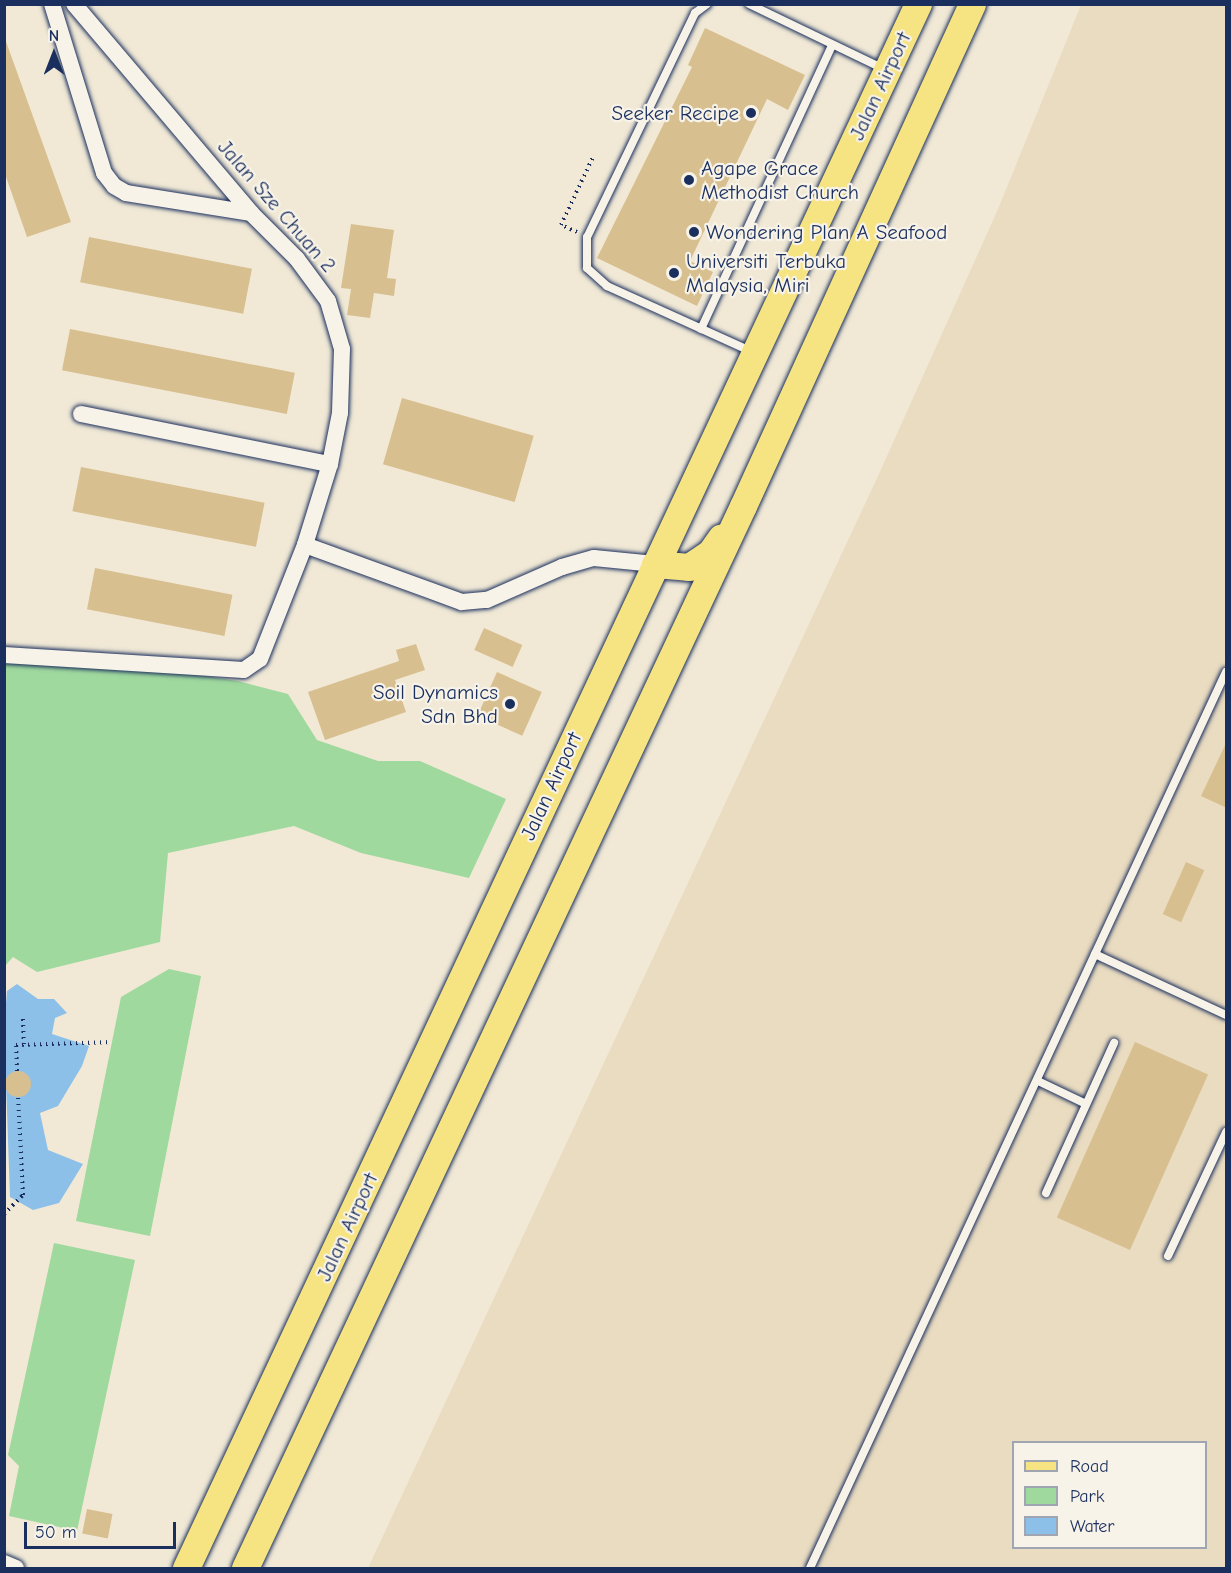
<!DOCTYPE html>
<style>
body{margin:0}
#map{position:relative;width:1231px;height:1573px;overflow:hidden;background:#f1e9d6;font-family:"Comic Neue",sans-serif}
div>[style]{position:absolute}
.built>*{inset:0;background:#eadcc1}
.green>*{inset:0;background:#a0d99e}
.water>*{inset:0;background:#8dc0e9}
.building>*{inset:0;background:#d8bf8f;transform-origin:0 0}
.round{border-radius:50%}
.path>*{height:4px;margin-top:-2px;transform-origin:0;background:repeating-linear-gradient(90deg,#1b2f5e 0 1.5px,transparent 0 6px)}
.roads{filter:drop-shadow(0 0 2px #1b2f5e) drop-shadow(0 0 2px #1b2f5e)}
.lane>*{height:8px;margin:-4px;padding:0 4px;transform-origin:4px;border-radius:4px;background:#f7f3e8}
.street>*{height:16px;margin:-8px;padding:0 8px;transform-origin:8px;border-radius:8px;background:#f7f3e8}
.primary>*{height:27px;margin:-13.5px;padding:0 13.5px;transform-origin:13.5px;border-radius:13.5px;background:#f6e381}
.dots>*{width:16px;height:16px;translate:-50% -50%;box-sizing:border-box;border:3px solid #f7f3e8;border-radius:50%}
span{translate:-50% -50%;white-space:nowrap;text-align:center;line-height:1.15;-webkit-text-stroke:4.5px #f7f3e8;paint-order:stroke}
.street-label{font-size:21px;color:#1b2f5e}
.poi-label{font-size:21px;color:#1b2f5e}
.right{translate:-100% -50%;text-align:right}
.left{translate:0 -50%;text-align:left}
.frame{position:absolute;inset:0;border:6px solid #1b2f5e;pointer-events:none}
.legend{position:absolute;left:1012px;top:1441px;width:195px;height:108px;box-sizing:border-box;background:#f7f3e8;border:2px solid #9fa5b1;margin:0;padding:8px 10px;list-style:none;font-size:18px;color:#1b2f5e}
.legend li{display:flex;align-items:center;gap:12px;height:30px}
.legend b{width:30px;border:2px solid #9fa5b1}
.north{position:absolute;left:24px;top:24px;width:60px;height:60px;-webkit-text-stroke:4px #f7f3e8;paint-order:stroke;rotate:0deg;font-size:16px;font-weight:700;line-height:24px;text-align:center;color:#1b2f5e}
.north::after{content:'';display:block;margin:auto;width:21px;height:27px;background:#1b2f5e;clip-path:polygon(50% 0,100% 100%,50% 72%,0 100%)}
.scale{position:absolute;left:24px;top:1522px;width:152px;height:27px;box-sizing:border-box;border:3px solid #1b2f5e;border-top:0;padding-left:8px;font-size:18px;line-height:21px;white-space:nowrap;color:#1b2f5e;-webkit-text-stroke:4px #f7f3e8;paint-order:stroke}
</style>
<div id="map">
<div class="built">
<div style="clip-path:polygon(evenodd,1081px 5px,1226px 5px,1226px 1568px,368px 1568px,878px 476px,998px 209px,1081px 5px,1014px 1442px,1206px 1442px,1206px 1548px,1014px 1548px,1014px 1442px)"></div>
</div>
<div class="green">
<div style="clip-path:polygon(5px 662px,152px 668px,238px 681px,288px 694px,317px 740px,378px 761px,420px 761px,506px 799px,469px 878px,361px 853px,294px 826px,168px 853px,160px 942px,37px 972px,13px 957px,5px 966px)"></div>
<div style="clip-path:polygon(169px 969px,201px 976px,150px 1236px,76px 1221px,121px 997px)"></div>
<div style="clip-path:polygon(54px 1243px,135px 1260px,77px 1531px,9px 1516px,19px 1466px,8px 1455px)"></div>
</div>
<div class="water">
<div style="clip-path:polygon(17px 984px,38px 999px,54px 999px,67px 1013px,55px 1018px,52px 1034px,89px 1046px,82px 1066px,58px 1106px,40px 1113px,48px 1150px,83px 1164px,59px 1203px,33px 1210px,10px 1197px,4px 1027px,7px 991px)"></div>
</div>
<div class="building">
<div style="clip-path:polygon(705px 28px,805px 75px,788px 110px,767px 99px,690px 261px,713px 272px,697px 306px,597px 258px,692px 67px,688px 65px)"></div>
<div style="clip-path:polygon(4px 36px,71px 222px,27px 237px,4px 171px)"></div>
<div style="clip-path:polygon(351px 224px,394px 230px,387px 278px,396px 279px,394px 296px,374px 293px,370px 318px,347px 315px,351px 289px,341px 288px)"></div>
<div style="left:89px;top:237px;width:166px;height:46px;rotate:11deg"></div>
<div style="left:70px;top:329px;width:229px;height:42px;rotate:11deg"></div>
<div style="left:402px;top:398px;width:137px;height:69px;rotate:16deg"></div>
<div style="left:81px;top:467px;width:187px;height:45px;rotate:11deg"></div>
<div style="left:95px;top:568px;width:140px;height:42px;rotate:11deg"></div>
<div style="left:484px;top:628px;width:42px;height:24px;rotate:24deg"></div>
<div style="clip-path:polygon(416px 644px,425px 670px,395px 680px,406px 712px,325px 740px,308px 692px,399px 661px,396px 650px)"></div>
<div style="left:497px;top:672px;width:49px;height:48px;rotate:24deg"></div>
<div style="clip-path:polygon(1227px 741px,1227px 808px,1201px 796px)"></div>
<div style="left:1186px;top:862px;width:20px;height:57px;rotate:24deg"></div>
<div style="left:1135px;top:1042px;width:80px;height:192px;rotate:24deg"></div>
<div class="round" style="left:5px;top:1071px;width:26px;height:26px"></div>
<div style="left:87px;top:1509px;width:26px;height:25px;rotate:11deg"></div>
</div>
<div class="path">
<div style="left:577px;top:232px;width:17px;rotate:-156deg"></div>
<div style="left:561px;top:225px;width:75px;rotate:-64.8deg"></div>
<div style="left:23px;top:1019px;width:25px;rotate:88deg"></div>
<div style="left:17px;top:1071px;width:26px;rotate:-92deg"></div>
<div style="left:16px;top:1045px;width:96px;rotate:-1.8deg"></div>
<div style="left:4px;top:1214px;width:27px;rotate:-45deg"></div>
<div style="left:23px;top:1195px;width:98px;rotate:-92.9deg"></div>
</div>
<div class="roads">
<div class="lane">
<div style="left:707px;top:4px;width:15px;rotate:143deg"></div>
<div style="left:695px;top:13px;width:249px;rotate:115.7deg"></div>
<div style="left:587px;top:237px;width:31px;rotate:90deg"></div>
<div style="left:587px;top:268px;width:27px;rotate:42deg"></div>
<div style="left:607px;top:286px;width:157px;rotate:24.4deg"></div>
<div style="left:749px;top:4px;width:150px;rotate:25.7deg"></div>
<div style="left:701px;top:329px;width:313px;rotate:-65.2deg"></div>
<div style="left:1095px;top:954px;width:145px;rotate:25deg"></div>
<div style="left:1038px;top:1081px;width:53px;rotate:25.6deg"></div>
<div style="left:1046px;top:1193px;width:165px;rotate:-65.6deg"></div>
<div style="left:1168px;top:1256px;width:137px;rotate:-64.9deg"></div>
<div style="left:810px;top:1568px;width:988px;rotate:-65.1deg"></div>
</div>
<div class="street">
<div style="left:52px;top:4px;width:177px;rotate:72.9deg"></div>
<div style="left:104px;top:173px;width:16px;rotate:52deg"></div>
<div style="left:114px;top:186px;width:14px;rotate:30deg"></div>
<div style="left:126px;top:193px;width:127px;rotate:9.1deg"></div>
<div style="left:74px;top:4px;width:274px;rotate:49.7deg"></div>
<div style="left:251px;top:213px;width:65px;rotate:45deg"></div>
<div style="left:297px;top:259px;width:52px;rotate:53.6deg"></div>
<div style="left:328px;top:301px;width:50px;rotate:73.7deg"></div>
<div style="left:342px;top:349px;width:64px;rotate:91.8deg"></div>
<div style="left:340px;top:413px;width:52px;rotate:101.1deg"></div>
<div style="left:330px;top:464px;width:85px;rotate:107.2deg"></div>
<div style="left:81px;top:414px;width:254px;rotate:11.4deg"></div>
<div style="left:4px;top:655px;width:240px;rotate:3.6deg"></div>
<div style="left:244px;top:670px;width:19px;rotate:-35deg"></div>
<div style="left:260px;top:659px;width:123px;rotate:-68.5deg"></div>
<div style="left:305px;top:545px;width:167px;rotate:20deg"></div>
<div style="left:462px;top:602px;width:25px;rotate:-5deg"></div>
<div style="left:487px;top:600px;width:82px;rotate:-23.7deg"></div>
<div style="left:562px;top:567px;width:33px;rotate:-16deg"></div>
<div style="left:594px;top:558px;width:61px;rotate:5.6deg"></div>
<div style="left:4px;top:1563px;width:13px;rotate:23deg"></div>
</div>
<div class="primary">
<div style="left:655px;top:564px;width:34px;rotate:5deg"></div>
<div style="left:689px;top:567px;width:25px;rotate:-34deg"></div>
<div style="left:710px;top:553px;width:19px;rotate:-55deg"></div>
<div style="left:186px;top:1568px;width:1727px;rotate:-64.92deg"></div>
<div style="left:245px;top:1568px;width:1173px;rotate:-64.88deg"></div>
<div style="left:743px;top:506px;width:552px;rotate:-65.48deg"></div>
</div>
</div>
<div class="dots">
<div style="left:751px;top:113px;background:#1b2f5e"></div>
<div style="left:689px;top:180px;background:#1b2f5e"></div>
<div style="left:694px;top:232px;background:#1b2f5e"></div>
<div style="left:674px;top:273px;background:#1b2f5e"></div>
<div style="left:510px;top:704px;background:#1b2f5e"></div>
</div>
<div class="street-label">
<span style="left:880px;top:86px;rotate:-65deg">Jalan Airport</span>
<span style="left:277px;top:206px;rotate:49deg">Jalan Sze Chuan 2</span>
<span style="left:551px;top:786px;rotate:-65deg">Jalan Airport</span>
<span style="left:347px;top:1227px;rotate:-65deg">Jalan Airport</span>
</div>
<div class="poi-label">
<span class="right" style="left:739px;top:113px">Seeker Recipe</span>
<span class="left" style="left:701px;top:180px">Agape Grace<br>Methodist Church</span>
<span class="left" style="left:706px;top:232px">Wondering Plan A Seafood</span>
<span class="left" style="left:686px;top:273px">Universiti Terbuka<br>Malaysia, Miri</span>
<span class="right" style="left:498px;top:704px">Soil Dynamics<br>Sdn Bhd</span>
</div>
<div class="frame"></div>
<ul class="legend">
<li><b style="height:8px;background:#f6e381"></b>Road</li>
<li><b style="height:16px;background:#a0d99e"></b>Park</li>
<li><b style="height:16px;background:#8dc0e9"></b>Water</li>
</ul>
<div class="north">N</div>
<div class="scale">50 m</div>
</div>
